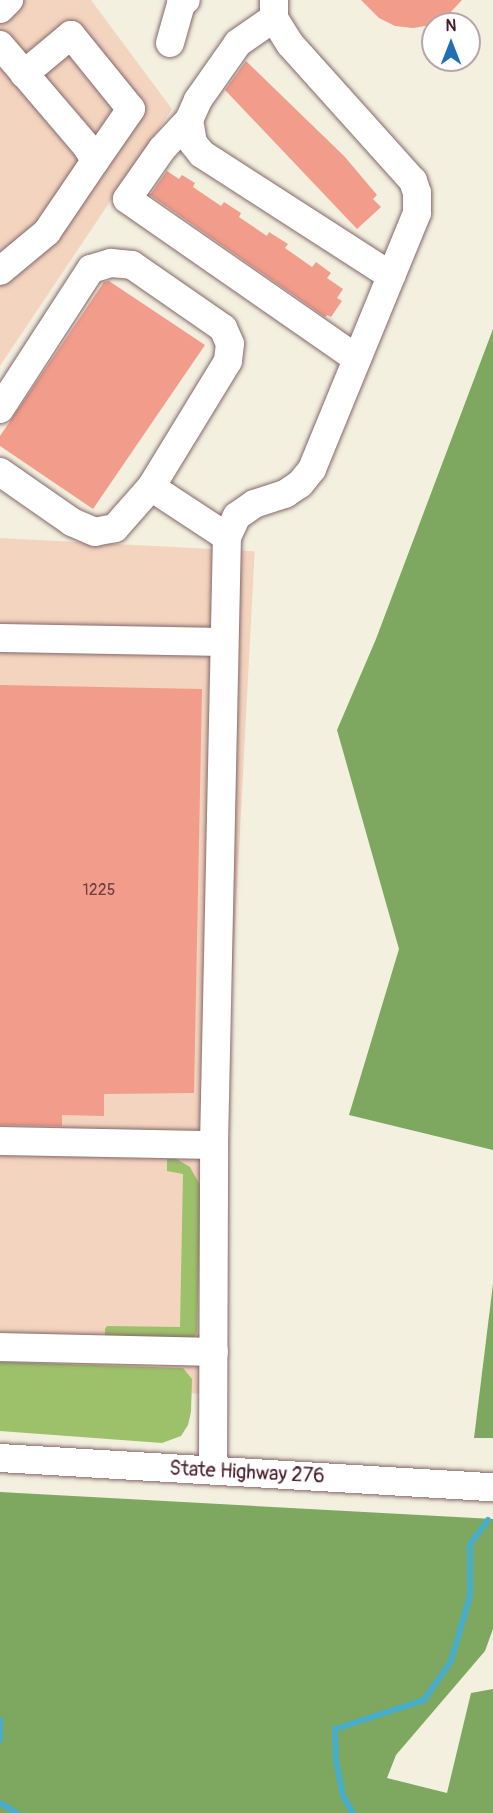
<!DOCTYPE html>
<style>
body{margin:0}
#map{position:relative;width:493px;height:1813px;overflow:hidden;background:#f3f0df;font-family:Pangolin,sans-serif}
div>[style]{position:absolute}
.built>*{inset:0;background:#f3d4bf;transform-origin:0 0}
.green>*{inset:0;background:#9dc16b}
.forest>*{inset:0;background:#7ea75f}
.stream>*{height:6px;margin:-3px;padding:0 3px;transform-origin:3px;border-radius:3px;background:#48adc8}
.building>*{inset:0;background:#f29c8b}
.roads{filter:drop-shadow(0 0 2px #85686a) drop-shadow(0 0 2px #85686a)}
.minor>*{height:28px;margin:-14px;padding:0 14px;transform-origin:14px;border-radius:14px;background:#fff}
span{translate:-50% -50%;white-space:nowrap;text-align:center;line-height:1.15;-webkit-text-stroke:4.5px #fff;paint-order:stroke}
.number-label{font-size:16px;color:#743e43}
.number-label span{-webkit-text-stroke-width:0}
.street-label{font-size:20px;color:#4a1f2b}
.north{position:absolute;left:421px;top:12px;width:60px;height:60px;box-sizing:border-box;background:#fff;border:2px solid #b7a5aa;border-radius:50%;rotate:0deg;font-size:16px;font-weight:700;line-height:24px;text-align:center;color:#4a1f2b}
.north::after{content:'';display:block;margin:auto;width:21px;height:27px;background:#1f6fb2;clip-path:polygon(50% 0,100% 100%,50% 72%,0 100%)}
</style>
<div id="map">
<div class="built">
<div style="clip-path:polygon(0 0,91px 0,172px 109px,0 366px)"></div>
<div style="left:0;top:538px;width:255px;height:844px;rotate:3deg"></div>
</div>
<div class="green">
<div style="clip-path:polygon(175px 1158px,190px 1167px,201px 1187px,197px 1332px,194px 1338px,105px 1339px,105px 1329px,107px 1326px,180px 1327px,183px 1174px,167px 1171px,167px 1159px)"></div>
<div style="clip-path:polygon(0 1362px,183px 1368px,192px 1379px,191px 1412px,188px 1425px,181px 1436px,162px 1443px,0 1431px)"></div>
</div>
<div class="forest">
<div style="clip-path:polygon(493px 329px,493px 1150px,349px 1115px,399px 949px,337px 730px,376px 639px)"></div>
<div style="clip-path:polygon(493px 1284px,493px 1438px,474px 1438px)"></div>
<div style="clip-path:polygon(0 1492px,493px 1519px,493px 1629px,485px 1651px,396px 1755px,387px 1778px,447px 1793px,471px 1693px,493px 1689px,493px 1813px,0 1813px)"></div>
</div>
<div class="stream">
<div style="left:0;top:1719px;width:21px;rotate:90deg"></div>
<div style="left:0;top:1803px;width:20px;rotate:30deg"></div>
<div style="left:353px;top:1813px;width:20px;rotate:-120deg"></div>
<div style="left:343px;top:1796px;width:36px;rotate:-101deg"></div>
<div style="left:336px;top:1761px;width:32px;rotate:-92deg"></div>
<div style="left:335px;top:1729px;width:94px;rotate:-18deg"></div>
<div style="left:424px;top:1700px;width:47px;rotate:-55.3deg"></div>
<div style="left:451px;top:1661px;width:69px;rotate:-73.9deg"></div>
<div style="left:470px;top:1595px;width:51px;rotate:-90deg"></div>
<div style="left:470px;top:1544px;width:30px;rotate:-53deg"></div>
</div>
<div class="building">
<div style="clip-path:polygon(361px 0,462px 0,446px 17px,431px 25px,413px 28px,395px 26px,379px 18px)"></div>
<div style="clip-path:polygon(246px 61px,345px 157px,377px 195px,373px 199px,381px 207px,357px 229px,225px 90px)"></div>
<div style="clip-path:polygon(167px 171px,179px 179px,182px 175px,195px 183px,193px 187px,221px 206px,224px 202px,241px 213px,239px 217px,267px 236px,269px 232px,288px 244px,285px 248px,312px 267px,316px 262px,331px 273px,327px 278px,343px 289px,337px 298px,342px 301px,331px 317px,327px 315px,325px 317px,150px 195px)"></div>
<div style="clip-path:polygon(109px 281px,205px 345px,93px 509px,0 446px,0 436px,104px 282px)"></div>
<div style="clip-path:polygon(0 685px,202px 689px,194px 1093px,104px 1094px,104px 1116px,62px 1115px,62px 1126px,0 1125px)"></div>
</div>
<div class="roads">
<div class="minor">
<div style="left:0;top:9px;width:13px;rotate:-45deg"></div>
<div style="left:274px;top:18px;width:44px;rotate:145.2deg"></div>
<div style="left:238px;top:43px;width:70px;rotate:125.1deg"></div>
<div style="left:198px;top:100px;width:22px;rotate:114deg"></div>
<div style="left:189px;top:120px;width:23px;rotate:80deg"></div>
<div style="left:193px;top:143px;width:14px;rotate:51deg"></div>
<div style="left:202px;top:154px;width:225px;rotate:32.8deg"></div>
<div style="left:170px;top:43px;width:41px;rotate:-74.2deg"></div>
<div style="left:181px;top:4px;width:6px;rotate:-39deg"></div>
<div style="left:0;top:45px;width:134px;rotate:49.5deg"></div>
<div style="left:87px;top:147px;width:16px;rotate:60deg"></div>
<div style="left:95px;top:161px;width:86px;rotate:124.1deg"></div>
<div style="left:47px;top:232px;width:61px;rotate:140.3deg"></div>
<div style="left:24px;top:74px;width:61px;rotate:-39.7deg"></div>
<div style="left:71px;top:35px;width:95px;rotate:51deg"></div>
<div style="left:131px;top:109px;width:63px;rotate:124.7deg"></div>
<div style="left:189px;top:120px;width:40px;rotate:133deg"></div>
<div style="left:162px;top:149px;width:61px;rotate:125deg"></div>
<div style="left:127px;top:199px;width:280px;rotate:34.8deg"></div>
<div style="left:0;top:409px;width:167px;rotate:-57deg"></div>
<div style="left:91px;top:269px;width:21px;rotate:-17deg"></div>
<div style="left:111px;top:263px;width:21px;rotate:5deg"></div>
<div style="left:132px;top:265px;width:111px;rotate:34.7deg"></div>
<div style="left:223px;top:328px;width:17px;rotate:66deg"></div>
<div style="left:230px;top:344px;width:17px;rotate:97deg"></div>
<div style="left:228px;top:361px;width:148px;rotate:121.4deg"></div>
<div style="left:151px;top:487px;width:55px;rotate:131.3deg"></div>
<div style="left:115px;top:528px;width:20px;rotate:169deg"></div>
<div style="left:95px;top:532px;width:25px;rotate:-157deg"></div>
<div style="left:72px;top:522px;width:88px;rotate:-145.2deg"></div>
<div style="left:151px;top:487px;width:91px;rotate:33.3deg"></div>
<div style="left:0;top:638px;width:224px;rotate:1deg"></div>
<div style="left:0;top:1141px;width:214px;rotate:1.1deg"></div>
<div style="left:0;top:1347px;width:214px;rotate:1.3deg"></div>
<div style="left:0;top:1458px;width:494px;rotate:3.4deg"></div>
<div style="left:213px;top:1470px;width:325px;rotate:-89.8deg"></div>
<div style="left:214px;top:1145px;width:608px;rotate:-88.78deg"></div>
<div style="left:227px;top:537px;width:23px;rotate:-65deg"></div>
<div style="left:237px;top:516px;width:21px;rotate:-35deg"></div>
<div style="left:254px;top:504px;width:33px;rotate:-18deg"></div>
<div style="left:285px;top:494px;width:18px;rotate:-34deg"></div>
<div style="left:300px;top:484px;width:19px;rotate:-51deg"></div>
<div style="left:312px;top:469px;width:277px;rotate:-67.7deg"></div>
<div style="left:417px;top:213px;width:20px;rotate:-90deg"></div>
<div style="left:417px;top:193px;width:13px;rotate:-108deg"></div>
<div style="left:413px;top:181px;width:184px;rotate:-131.9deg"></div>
<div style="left:290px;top:44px;width:31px;rotate:-122deg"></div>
<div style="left:274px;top:18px;width:18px;rotate:-90deg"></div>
</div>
</div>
<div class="number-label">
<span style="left:99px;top:890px">1225</span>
</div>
<div class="street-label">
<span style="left:247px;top:1472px;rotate:3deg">State Highway 276</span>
</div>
<div class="north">N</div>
</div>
